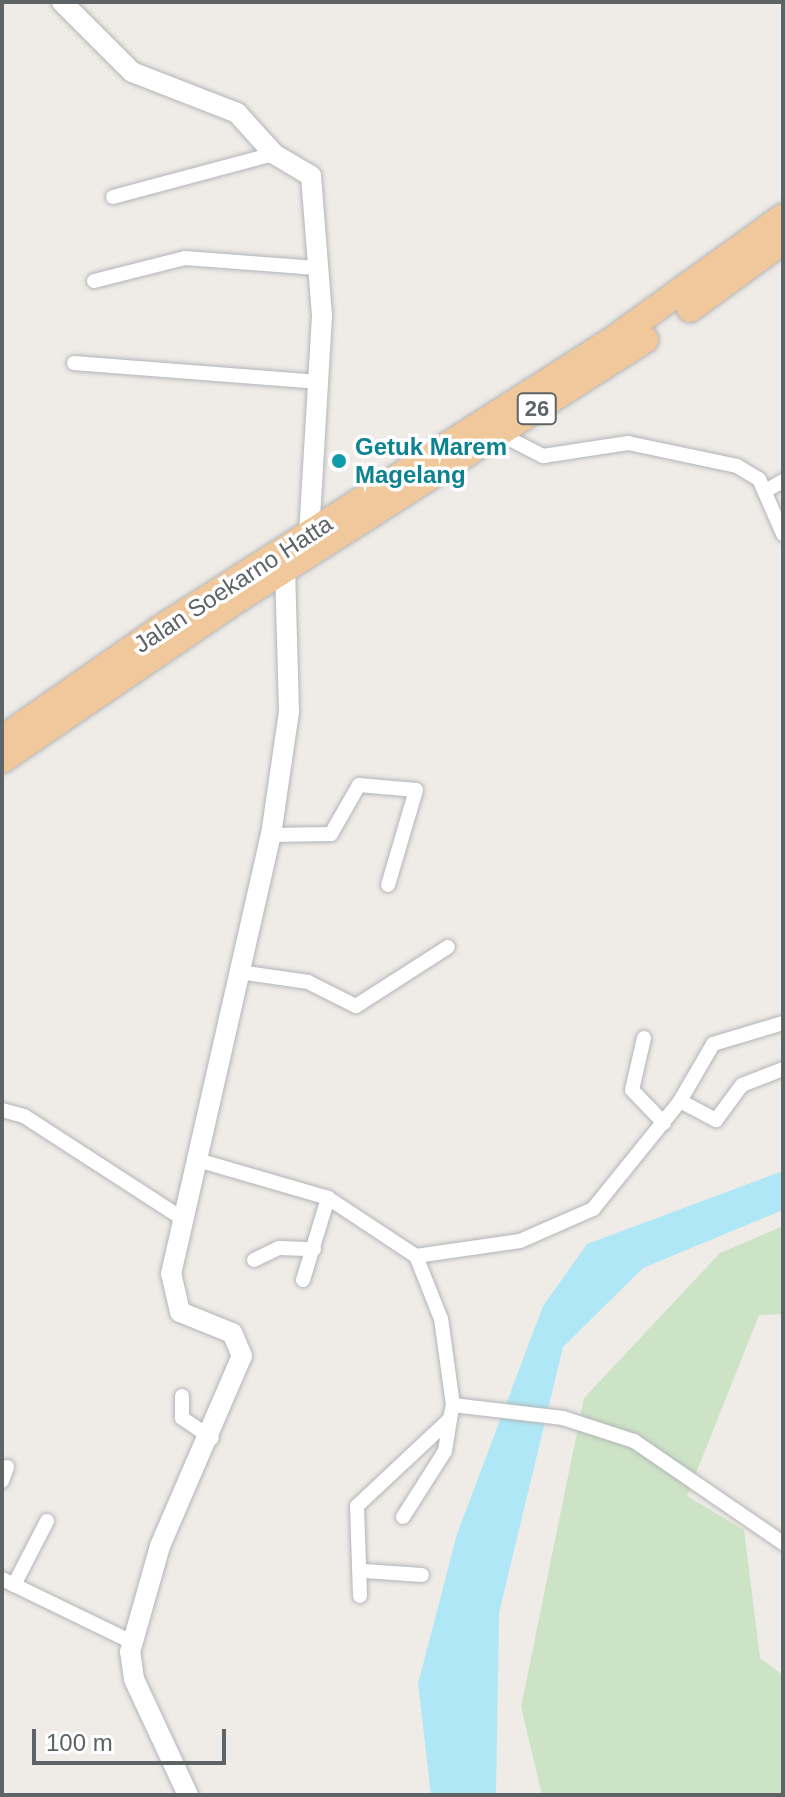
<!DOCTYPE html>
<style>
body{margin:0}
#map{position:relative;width:785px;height:1797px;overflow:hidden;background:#efebe7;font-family:Helvetica,sans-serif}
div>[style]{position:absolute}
.green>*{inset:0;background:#cde3c6}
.water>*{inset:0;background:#b0e7f6}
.roads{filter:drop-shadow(0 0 2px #b2b5b7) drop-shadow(0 0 2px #b2b5b7)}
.street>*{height:14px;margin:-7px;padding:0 7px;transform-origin:7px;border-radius:7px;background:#fff}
.secondary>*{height:20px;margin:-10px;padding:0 10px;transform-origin:10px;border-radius:10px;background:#fff}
.highway>*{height:26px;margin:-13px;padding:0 13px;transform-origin:13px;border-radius:13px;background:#f1c89b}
.dots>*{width:22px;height:22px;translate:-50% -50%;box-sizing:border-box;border:4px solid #fff;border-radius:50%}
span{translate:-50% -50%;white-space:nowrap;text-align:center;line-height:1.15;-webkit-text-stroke:7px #fff;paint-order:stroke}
.shield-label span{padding:2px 6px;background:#fff;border:2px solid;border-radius:6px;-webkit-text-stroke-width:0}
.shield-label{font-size:22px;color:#5e6365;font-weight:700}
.culture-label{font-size:24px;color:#0d838f;font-weight:700}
.left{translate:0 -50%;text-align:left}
.street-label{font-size:24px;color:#5e6365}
.frame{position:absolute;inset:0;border:4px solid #5e6365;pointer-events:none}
.scale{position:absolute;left:32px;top:1729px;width:194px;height:36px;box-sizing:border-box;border:4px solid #5e6365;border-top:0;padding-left:10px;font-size:24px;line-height:28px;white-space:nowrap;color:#5e6365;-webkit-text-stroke:6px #fff;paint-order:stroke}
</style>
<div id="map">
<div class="green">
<div style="clip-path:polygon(783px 1226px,783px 1314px,759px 1315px,687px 1496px,744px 1530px,760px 1658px,783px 1675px,783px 1795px,542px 1795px,521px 1707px,584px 1398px,720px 1253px)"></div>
</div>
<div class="water">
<div style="clip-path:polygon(783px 1171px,783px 1210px,643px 1268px,563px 1347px,499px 1613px,496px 1795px,431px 1795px,418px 1684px,457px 1534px,543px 1306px,587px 1244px)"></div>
</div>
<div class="roads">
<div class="street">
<div style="left:113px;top:197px;width:167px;rotate:-15deg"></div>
<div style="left:94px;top:281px;width:94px;rotate:-14.2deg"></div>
<div style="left:185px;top:258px;width:132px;rotate:4.3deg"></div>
<div style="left:74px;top:363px;width:246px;rotate:4.4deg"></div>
<div style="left:498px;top:433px;width:51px;rotate:27.1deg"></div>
<div style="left:543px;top:456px;width:86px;rotate:-8.7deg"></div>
<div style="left:628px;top:443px;width:111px;rotate:11.9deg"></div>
<div style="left:737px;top:466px;width:26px;rotate:31deg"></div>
<div style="left:759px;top:479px;width:60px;rotate:66.4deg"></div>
<div style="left:765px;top:491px;width:21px;rotate:-29deg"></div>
<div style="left:271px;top:835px;width:60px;rotate:-1deg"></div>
<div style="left:331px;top:834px;width:56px;rotate:-60.3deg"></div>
<div style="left:359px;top:785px;width:57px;rotate:5deg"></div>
<div style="left:416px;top:790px;width:99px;rotate:106.4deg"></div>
<div style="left:239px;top:972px;width:70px;rotate:8.2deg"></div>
<div style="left:308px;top:982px;width:54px;rotate:26.6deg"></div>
<div style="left:356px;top:1006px;width:109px;rotate:-32.7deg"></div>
<div style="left:644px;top:1038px;width:53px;rotate:103deg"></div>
<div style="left:632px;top:1090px;width:46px;rotate:45.9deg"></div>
<div style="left:680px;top:1101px;width:41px;rotate:27.8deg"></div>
<div style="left:716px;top:1120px;width:44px;rotate:-53.4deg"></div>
<div style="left:742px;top:1085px;width:44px;rotate:-21.3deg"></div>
<div style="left:2px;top:1110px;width:23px;rotate:15deg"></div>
<div style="left:24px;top:1116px;width:186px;rotate:32.9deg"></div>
<div style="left:194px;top:1159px;width:140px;rotate:16.2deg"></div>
<div style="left:328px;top:1198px;width:105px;rotate:33.4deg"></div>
<div style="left:416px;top:1256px;width:105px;rotate:-8.2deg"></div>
<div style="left:520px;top:1241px;width:80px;rotate:-23.7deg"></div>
<div style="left:593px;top:1209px;width:139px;rotate:-51.1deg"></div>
<div style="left:680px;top:1101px;width:66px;rotate:-59.9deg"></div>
<div style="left:713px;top:1044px;width:73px;rotate:-16.7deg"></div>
<div style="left:254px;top:1260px;width:28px;rotate:-26deg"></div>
<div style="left:279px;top:1248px;width:35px;rotate:2deg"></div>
<div style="left:303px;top:1280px;width:86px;rotate:-73deg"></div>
<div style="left:182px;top:1396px;width:22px;rotate:90deg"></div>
<div style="left:182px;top:1418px;width:36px;rotate:34deg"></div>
<div style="left:453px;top:1405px;width:111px;rotate:6.7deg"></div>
<div style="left:563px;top:1418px;width:75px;rotate:17.9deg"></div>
<div style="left:634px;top:1441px;width:181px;rotate:34.4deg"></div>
<div style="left:2px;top:1481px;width:15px;rotate:-70deg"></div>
<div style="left:403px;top:1517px;width:78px;rotate:-57.5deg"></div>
<div style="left:445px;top:1451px;width:32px;rotate:-81deg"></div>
<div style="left:364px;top:1571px;width:58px;rotate:3.9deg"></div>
<div style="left:2px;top:1579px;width:144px;rotate:25.9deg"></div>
<div style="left:14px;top:1585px;width:72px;rotate:-62.7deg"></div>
<div style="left:360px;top:1596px;width:90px;rotate:-91.9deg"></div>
<div style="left:357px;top:1506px;width:127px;rotate:-43.1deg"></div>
<div style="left:450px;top:1419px;width:14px;rotate:-78deg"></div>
<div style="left:453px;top:1405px;width:87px;rotate:-97.9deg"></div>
<div style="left:441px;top:1319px;width:68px;rotate:-111.6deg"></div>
</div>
<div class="secondary">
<div style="left:62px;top:2px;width:99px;rotate:45deg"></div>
<div style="left:132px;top:72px;width:113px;rotate:21.3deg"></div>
<div style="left:237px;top:113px;width:55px;rotate:47.9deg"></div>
<div style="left:274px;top:154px;width:43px;rotate:30.7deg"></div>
<div style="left:311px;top:176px;width:140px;rotate:85.5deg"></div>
<div style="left:322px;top:316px;width:217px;rotate:93.4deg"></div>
<div style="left:188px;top:1795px;width:128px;rotate:-115deg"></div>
<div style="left:134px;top:1679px;width:27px;rotate:-98deg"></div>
<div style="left:130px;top:1652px;width:110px;rotate:-74.2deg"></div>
<div style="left:160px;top:1546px;width:207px;rotate:-66.7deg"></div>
<div style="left:242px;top:1356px;width:25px;rotate:-113deg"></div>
<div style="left:232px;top:1333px;width:56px;rotate:-158deg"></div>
<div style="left:180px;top:1312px;width:39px;rotate:-103deg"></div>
<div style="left:171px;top:1274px;width:450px;rotate:-77.2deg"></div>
<div style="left:271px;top:835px;width:125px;rotate:-81.7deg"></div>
<div style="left:289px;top:711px;width:140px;rotate:-91.6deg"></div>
</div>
<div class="highway">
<div style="left:690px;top:309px;width:115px;rotate:-36.2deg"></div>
<div style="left:2px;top:739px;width:194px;rotate:-34.9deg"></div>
<div style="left:161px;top:628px;width:534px;rotate:-32.53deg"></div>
<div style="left:611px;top:341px;width:212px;rotate:-35.8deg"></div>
<div style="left:2px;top:760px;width:278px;rotate:-34.3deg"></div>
<div style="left:232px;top:603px;width:490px;rotate:-32.5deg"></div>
</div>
</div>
<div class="dots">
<div style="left:339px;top:461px;background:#0f9aa8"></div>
</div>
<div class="shield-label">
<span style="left:537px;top:409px">26</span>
</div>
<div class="culture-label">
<span class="left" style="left:355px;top:461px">Getuk Marem<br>Magelang</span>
</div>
<div class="street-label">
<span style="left:233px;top:584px;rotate:-33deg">Jalan Soekarno Hatta</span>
</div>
<div class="frame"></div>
<div class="scale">100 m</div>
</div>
